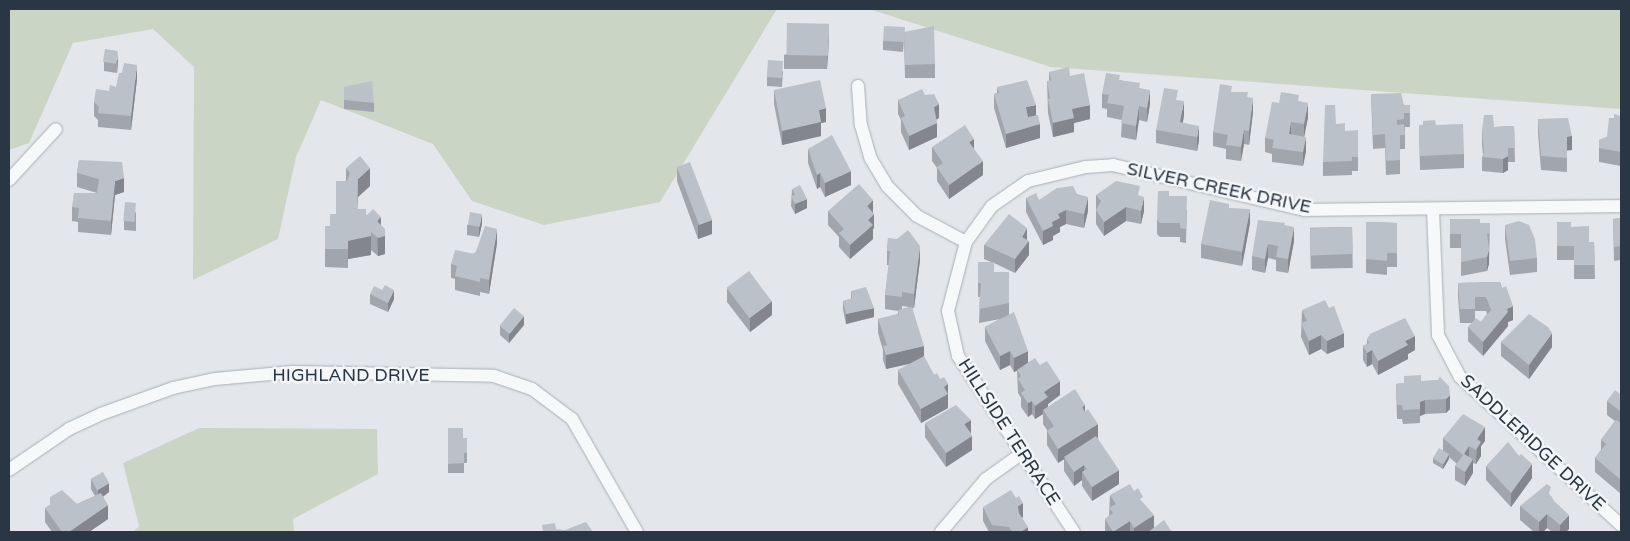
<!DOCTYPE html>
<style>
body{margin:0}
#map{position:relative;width:1630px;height:541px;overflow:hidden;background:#e3e7eb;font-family:"Varela Round",sans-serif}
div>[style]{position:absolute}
.green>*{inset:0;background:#cad5c5}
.roads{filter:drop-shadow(0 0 1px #a8aeb6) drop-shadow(0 0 1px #a8aeb6)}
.minor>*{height:12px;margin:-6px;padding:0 6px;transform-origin:6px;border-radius:6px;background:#f6f8fa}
.wall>*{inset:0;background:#a1a6ad;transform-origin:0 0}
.shaded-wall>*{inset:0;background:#83878d;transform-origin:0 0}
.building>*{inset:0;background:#bbc1c9;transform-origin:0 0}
span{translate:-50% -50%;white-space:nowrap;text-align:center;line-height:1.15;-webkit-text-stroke:5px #f3f6f9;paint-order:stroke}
.street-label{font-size:18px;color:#2b3644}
.frame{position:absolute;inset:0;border:10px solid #2b3644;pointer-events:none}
</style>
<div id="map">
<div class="green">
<div style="clip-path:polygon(9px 9px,777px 9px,660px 202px,544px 225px,472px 201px,433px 144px,321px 100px,296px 157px,278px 239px,193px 280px,194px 67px,153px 29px,73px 43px,29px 143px,9px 150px)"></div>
<div style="clip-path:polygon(869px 9px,1621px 9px,1621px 109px,1051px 67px)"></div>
<div style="clip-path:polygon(199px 428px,377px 429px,378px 474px,293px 519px,294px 532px,133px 532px,139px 526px,123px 463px)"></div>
</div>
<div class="roads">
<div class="minor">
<div style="left:858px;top:86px;width:39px;rotate:86deg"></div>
<div style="left:861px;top:125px;width:35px;rotate:74deg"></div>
<div style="left:871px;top:159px;width:31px;rotate:59deg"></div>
<div style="left:887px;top:186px;width:42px;rotate:45deg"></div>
<div style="left:917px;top:216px;width:55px;rotate:28deg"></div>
<div style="left:9px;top:180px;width:69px;rotate:-47.3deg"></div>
<div style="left:1433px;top:209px;width:126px;rotate:87.7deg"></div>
<div style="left:1438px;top:335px;width:47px;rotate:62.4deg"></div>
<div style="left:1460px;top:377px;width:219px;rotate:42.6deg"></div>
<div style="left:9px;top:470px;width:73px;rotate:-34.3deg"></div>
<div style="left:69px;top:429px;width:35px;rotate:-25deg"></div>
<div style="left:101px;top:414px;width:77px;rotate:-19.9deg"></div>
<div style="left:173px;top:388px;width:43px;rotate:-12.1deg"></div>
<div style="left:215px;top:379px;width:78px;rotate:-5.1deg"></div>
<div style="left:293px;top:372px;width:201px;rotate:1.1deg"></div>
<div style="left:494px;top:376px;width:40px;rotate:18.9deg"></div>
<div style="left:532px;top:389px;width:50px;rotate:36.9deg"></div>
<div style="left:572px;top:419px;width:130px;rotate:60.1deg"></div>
<div style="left:941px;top:532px;width:70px;rotate:-49.7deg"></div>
<div style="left:986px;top:479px;width:44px;rotate:-35.8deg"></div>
<div style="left:1074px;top:532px;width:211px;rotate:-123.4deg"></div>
<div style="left:958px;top:356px;width:46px;rotate:-102.5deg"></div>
<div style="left:948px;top:311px;width:71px;rotate:-75.4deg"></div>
<div style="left:966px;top:242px;width:44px;rotate:-54.2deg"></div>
<div style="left:992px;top:206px;width:44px;rotate:-34.8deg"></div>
<div style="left:1028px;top:181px;width:60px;rotate:-13.6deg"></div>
<div style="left:1086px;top:167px;width:27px;rotate:-4deg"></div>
<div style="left:1113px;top:165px;width:197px;rotate:13.2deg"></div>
<div style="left:1305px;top:210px;width:316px;rotate:-0.7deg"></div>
</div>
</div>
<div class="wall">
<div style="clip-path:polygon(905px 32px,935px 64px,935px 78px,905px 78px,904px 39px,903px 52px,883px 50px,883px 41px)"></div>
<div style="clip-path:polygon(829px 38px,827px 69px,784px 69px,784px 55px)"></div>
<div style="clip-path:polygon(118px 60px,117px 73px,104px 71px,104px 62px)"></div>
<div style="clip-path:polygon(783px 71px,782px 87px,767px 86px,767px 77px)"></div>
<div style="clip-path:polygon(1049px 72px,1070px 76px,1090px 119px,1074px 123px,1074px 132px,1053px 137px,1048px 113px,1047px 81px,1049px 81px)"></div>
<div style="clip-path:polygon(137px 79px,131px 130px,98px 127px,98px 120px,94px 116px,94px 102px,116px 87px)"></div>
<div style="clip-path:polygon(1120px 80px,1140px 88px,1150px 104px,1147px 122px,1139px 120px,1136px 140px,1121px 137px,1122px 120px,1107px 117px,1107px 109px,1102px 108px,1102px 94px)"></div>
<div style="clip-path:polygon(344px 87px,374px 103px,374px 112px,344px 109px)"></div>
<div style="clip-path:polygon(997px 87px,1036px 115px,1040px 138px,1006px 148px,994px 108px,994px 94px,997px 93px)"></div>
<div style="clip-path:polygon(774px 90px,826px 122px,821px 123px,821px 136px,782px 145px,774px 104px)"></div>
<div style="clip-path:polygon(1232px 92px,1248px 97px,1253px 112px,1249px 145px,1244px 144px,1241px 161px,1226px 159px,1226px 149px,1213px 146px,1213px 132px)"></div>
<div style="clip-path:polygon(1371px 94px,1404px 105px,1410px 105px,1410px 127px,1405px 127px,1405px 149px,1400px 149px,1400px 174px,1386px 175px,1385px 148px,1373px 149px)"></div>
<div style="clip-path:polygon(925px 95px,939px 118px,936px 119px,937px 137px,909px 150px,901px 132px,901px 120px,898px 114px,898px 100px)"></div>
<div style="clip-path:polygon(1178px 100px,1184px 115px,1183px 123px,1199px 140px,1197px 151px,1156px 143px,1156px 130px)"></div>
<div style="clip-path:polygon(1299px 101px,1308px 117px,1304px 137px,1306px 151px,1303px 166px,1272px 162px,1272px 154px,1265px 152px,1265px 138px,1279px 103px)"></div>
<div style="clip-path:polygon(1621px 116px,1621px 166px,1599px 162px,1599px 140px,1607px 137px,1614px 118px)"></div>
<div style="clip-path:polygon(1538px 119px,1572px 150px,1567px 151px,1567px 172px,1541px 170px,1538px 133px)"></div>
<div style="clip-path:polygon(1336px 124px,1345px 131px,1358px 157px,1358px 171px,1352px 171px,1352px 175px,1323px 176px,1323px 162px)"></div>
<div style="clip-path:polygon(1419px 125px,1436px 125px,1464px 154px,1464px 168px,1420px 170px)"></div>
<div style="clip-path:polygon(1514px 126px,1515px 162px,1508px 162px,1508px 170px,1503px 173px,1482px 171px,1482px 157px,1483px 155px,1482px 144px,1482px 130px,1494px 127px)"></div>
<div style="clip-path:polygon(932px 147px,974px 149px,983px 175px,949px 199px,937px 181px,937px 168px,932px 161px)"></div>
<div style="clip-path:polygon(808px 149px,851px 185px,825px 197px,820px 187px,817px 189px,808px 163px)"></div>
<div style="clip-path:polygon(79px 160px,124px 192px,115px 195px,111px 235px,78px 232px,78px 222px,72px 221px,72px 207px,97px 193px,77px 187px,77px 173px)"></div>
<div style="clip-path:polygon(677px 167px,712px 234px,698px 239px,677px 181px)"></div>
<div style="clip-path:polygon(346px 168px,370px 186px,358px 197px,357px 209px,381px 225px,385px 248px,385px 254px,378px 256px,371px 250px,371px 255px,348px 259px,348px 268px,325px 267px,325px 226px,330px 226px,336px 214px,346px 181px)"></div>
<div style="clip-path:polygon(792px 189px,807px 208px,795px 214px,791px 206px)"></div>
<div style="clip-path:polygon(1077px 194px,1088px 211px,1084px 228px,1066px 224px,1060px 227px,1060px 232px,1053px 236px,1053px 240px,1043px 245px,1026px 212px,1026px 198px,1039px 200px)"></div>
<div style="clip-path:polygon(1096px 195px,1140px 196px,1144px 211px,1141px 224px,1126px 221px,1104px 236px,1096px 224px)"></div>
<div style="clip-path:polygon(1169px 196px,1187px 210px,1186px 243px,1180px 242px,1180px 237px,1160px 237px,1157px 234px,1157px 220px)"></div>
<div style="clip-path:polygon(1229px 208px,1250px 223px,1242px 266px,1201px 258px,1201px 244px)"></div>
<div style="clip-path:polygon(828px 211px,873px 212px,874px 228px,873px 229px,873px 239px,850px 259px,839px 247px,839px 237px,828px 225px)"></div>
<div style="clip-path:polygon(136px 212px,136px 231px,124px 230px,124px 221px)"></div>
<div style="clip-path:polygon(1621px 218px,1621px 260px,1614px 261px,1613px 219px)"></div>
<div style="clip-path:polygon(1450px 219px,1480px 223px,1490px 223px,1489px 264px,1487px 271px,1461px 276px,1461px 248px,1450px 248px)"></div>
<div style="clip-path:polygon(1366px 222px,1397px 223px,1397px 267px,1387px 267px,1387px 275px,1366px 273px)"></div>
<div style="clip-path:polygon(1557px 222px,1571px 227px,1589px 242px,1594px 242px,1595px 279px,1574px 279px,1574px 260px,1557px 260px)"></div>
<div style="clip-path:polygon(482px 224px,479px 237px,467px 235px,467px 225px)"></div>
<div style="clip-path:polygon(1285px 225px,1294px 241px,1288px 273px,1276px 271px,1276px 260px,1268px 258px,1265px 273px,1252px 270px,1252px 256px)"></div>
<div style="clip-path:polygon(1505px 225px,1537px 258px,1537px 272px,1510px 275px,1505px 239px)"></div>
<div style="left:1352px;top:227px;width:41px;height:42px;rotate:89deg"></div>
<div style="clip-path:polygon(evenodd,888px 238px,920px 260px,914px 308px,912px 308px,924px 357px,934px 375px,940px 379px,948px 384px,948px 408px,921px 423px,898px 384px,898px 370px,910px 364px,886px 369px,883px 360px,883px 350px,878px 333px,878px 319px,898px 314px,898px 311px,885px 309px,885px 295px,889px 265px,887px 265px,887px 251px,888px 238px,902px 306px,910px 307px,902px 309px,902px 306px)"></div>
<div style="clip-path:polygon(1027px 240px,1029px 255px,1015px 273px,994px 263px,994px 272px,1009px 272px,1009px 314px,1028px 362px,1060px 395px,1048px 404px,1048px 407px,1085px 411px,1119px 484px,1092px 501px,1082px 486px,1082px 480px,1074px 486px,1064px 471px,1064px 459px,1058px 463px,1047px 445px,1047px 430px,1043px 424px,1043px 414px,1035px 419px,1032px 414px,1028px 417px,1021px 407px,1021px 398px,1018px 393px,1017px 371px,1014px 372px,1010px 365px,1000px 370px,985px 341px,985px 327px,1000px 319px,979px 323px,980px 297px,978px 297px,978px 262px,991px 262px,984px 259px,984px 245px)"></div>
<div style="clip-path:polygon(497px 243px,489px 294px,480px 292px,480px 296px,455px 290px,455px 279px,451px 278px,451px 264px)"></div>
<div style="clip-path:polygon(evenodd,1500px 282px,1513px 320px,1508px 322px,1508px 326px,1483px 356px,1468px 341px,1468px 327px,1472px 323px,1460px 323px,1458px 297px,1458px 283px,1500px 282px,1475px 311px,1486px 311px,1487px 314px,1481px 322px,1475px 319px,1475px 311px)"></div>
<div style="clip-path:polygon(727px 288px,772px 315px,750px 332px,727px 302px)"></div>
<div style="clip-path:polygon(382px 290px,394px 299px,388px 312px,370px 304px,370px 294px)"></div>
<div style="clip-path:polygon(851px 291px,874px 317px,846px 324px,843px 310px,843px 301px,851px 299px)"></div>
<div style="clip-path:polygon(1302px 310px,1344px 347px,1327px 354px,1321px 349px,1309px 355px,1301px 337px)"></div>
<div style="clip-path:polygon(524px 325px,509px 343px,500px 335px,500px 326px)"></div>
<div style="clip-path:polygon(1367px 339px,1415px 350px,1408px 354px,1408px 359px,1378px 375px,1372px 364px,1367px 367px,1363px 360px,1363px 346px,1367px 344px)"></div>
<div style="clip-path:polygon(1501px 342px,1552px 347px,1529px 379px,1501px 356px)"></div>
<div style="clip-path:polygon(1440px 377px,1450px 409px,1446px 413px,1425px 414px,1420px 416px,1420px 423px,1403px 424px,1402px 419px,1397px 419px,1396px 384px,1438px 380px)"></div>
<div style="clip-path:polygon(1621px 395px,1621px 494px,1595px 472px,1595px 458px,1601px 450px,1601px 440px,1615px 421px,1607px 415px,1607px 401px)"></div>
<div style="clip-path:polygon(925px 423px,971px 434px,972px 450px,946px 467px,925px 437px)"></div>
<div style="clip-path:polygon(448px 428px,463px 438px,467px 453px,467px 463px,464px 463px,464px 473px,448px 473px)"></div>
<div style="clip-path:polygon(1443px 438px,1485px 441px,1481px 446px,1481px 456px,1476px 464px,1473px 463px,1473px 473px,1465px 486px,1455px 480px,1455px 466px,1457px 464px,1449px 457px,1449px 459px,1443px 469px,1433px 463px,1433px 458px,1443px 450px)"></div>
<div style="clip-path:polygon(1486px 466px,1532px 478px,1511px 507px,1486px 480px)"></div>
<div style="clip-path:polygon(91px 479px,109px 492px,103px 497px,108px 519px,89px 532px,52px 532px,45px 522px,45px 508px,50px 505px,50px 497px,77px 504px,95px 496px,91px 489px)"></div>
<div style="clip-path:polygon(1110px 495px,1143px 503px,1154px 528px,1172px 532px,1105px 532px,1105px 519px,1109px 516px)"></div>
<div style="clip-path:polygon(1551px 496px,1569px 529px,1566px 532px,1552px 532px,1547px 528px,1543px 532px,1534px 532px,1520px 520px,1520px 506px)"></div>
<div style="clip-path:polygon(983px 507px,1023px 517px,1022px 518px,1028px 532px,989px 532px,983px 521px)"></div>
</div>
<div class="shaded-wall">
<div style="clip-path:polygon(829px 24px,829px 38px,827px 69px,827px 55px)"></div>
<div style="clip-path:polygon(118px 51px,118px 60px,117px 73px,117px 64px)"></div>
<div style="clip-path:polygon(137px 65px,137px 79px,131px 130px,131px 116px)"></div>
<div style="clip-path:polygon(1150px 90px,1150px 104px,1147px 122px,1147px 108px)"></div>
<div style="clip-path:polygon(1253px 98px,1253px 112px,1249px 145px,1249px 131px)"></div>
<div style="clip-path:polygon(1184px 101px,1184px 115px,1180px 136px,1180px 122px)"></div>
<div style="clip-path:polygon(1308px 103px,1308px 117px,1304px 138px,1304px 124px)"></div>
<div style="clip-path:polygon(939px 104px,939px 118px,934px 121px,934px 107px)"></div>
<div style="clip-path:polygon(1036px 105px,1036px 119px,1026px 121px,1026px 107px)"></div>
<div style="clip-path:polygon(1090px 105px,1090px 119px,1074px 123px,1074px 132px,1053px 137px,1053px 123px,1072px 109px)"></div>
<div style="clip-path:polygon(1139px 106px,1139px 120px,1136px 140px,1136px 126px)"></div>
<div style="clip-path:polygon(826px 108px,826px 122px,821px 123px,821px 136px,782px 145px,782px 131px,819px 110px)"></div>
<div style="clip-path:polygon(1291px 122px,1291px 136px,1289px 134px)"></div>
<div style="clip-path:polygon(937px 123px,937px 137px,909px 150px,909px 136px)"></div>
<div style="clip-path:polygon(1040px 124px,1040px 138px,1006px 148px,1006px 134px)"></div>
<div style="clip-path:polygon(1199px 126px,1199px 140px,1197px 151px,1197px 137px)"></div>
<div style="clip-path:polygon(1244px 130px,1244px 144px,1241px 161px,1241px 147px)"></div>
<div style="left:1572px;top:136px;width:14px;height:5px;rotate:90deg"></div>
<div style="clip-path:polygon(1306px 137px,1306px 151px,1303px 166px,1303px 152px)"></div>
<div style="clip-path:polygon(974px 139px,974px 153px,969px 142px)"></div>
<div style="clip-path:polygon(1508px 156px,1508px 170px,1503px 173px,1503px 159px)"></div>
<div style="clip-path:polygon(983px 161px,983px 175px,949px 199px,949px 185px)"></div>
<div style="clip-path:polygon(370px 168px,370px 186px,358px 197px,357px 227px,358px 179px)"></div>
<div style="clip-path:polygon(851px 171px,851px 185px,825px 197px,825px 183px)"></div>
<div style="clip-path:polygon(820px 173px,820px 187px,817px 189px,817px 175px)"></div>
<div style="clip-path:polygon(124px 178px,124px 192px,115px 195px,111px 235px,111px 221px,115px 181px)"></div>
<div style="clip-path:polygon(1088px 197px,1088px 211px,1084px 228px,1084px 214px)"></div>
<div style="clip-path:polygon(1144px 197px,1144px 211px,1141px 224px,1141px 211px)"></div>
<div style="clip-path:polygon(807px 199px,807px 208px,795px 214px,795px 204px)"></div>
<div style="clip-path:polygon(873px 200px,873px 214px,867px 206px)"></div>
<div style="clip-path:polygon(1126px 207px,1126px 221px,1104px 236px,1104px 222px)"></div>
<div style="clip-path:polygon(1250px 209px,1250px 223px,1242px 266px,1242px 252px)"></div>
<div style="clip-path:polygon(1066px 210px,1066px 224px,1060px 227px,1060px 232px,1053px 236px,1053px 240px,1043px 245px,1043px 231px,1052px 222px,1058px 214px)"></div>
<div style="clip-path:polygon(482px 214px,482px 224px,479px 237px,479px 228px)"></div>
<div style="clip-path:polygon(874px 214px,874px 228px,873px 229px,873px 239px,850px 259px,850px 245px,868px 220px)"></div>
<div style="clip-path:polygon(381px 217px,381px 235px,385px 229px,385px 254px,378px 256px,377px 221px)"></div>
<div style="clip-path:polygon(712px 220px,712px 234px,698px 239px,698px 225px)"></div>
<div style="clip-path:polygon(1294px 227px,1294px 241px,1288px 273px,1288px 259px)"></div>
<div style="clip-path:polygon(1027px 228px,1027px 242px,1029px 241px,1029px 255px,1015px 273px,1015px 259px,1022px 237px)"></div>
<div style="clip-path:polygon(497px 229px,497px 243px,489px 294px,489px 280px)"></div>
<div style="clip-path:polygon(371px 232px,371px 255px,348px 259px,348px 268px,348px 241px)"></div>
<div style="clip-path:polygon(1268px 244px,1268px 258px,1265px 273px,1265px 259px)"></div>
<div style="clip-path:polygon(920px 246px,920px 260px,914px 308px,914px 294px)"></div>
<div style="clip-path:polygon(1489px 250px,1489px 264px,1487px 271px,1487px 257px)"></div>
<div style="clip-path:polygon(394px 290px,394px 299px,388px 312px,388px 303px)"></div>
<div style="clip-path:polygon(772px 301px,772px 315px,750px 332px,750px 318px)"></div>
<div style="clip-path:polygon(1513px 306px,1513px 320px,1508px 322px,1508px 326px,1483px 356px,1483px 342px,1507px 309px)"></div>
<div style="clip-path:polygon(874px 308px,874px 317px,846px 324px,846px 314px)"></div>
<div style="clip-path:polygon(524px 316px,524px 325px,509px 343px,509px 333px)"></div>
<div style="clip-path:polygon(1344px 333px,1344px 347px,1327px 354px,1327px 341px)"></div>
<div style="clip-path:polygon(1552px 333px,1552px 347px,1529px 379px,1529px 365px)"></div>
<div style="clip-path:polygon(1321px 335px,1321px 349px,1309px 355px,1309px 341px)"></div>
<div style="clip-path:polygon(1415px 336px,1415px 350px,1408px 354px,1408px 359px,1378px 375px,1378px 361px,1405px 341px)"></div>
<div style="clip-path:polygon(924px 346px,924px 360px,886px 369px,886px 355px)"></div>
<div style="clip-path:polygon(1372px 350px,1372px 364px,1367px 367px,1367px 353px)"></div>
<div style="clip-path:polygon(1010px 351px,1010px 365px,1000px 370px,1000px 356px)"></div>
<div style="clip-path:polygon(1028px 351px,1028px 365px,1014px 372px,1014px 358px)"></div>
<div style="clip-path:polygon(1060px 381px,1060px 395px,1048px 404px,1048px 411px,1043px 410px,1043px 414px,1035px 419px,1035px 406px,1044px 392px)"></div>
<div style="clip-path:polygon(948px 384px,948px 408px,921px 423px,921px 409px,944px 387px)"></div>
<div style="clip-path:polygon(1450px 395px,1450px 409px,1446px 413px,1446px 399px)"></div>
<div style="clip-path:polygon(1425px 400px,1425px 414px,1420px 416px,1420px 402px)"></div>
<div style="clip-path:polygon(1032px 401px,1032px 414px,1028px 417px,1028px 403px)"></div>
<div style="clip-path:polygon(1085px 405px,1085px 419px,1082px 407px)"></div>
<div style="clip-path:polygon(971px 420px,971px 434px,964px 424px)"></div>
<div style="clip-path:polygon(1098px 424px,1098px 438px,1058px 463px,1058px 449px)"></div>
<div style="clip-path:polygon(1485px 427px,1485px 441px,1481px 446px,1481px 456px,1476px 464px,1477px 439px)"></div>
<div style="clip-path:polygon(972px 436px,972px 450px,946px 467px,946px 453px)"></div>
<div style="clip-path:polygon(1469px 446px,1469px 460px,1464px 454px)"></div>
<div style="clip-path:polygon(1449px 454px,1449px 459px,1443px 469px,1443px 464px)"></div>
<div style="clip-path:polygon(1473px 459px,1473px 473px,1465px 486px,1465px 472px)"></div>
<div style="clip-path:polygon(1532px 464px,1532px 478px,1511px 507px,1511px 493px)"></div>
<div style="clip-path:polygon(1084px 465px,1084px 476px,1082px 472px,1082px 480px,1074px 486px,1074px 472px)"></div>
<div style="clip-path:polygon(1119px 470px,1119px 484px,1092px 501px,1092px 487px)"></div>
<div style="clip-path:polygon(109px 483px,109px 492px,98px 500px,98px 490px)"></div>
<div style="clip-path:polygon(1023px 503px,1023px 517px,1018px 520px,1018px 506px)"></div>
<div style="clip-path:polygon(108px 505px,108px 519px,89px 532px,69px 532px)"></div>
<div style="clip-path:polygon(1547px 514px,1547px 528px,1543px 532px,1539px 532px,1539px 522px)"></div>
<div style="clip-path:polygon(1154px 515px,1154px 529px,1149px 532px,1134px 532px,1134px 528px)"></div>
<div style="clip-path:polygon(1569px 515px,1569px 529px,1566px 532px,1560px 532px,1560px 525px)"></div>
<div style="clip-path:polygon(1130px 521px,1130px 532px,1113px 532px)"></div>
<div style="clip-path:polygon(1028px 527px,1028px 532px,1021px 532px)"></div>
</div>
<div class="building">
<div style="left:787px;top:23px;width:42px;height:32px;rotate:1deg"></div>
<div style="left:884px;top:26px;width:21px;height:15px;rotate:3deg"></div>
<div style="clip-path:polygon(934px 26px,935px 64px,905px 65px,904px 32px)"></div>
<div style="left:105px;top:49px;width:13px;height:13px;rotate:9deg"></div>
<div style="left:768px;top:60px;width:15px;height:17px;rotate:4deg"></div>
<div style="clip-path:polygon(124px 63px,137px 65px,131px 116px,98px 113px,99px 107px,94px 102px,96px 89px,109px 91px,110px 85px,116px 87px,119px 73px,122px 73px)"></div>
<div style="clip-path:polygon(1069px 67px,1070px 76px,1084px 73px,1090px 105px,1072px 109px,1074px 118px,1053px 123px,1048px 99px,1050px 98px,1047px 81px,1051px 80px,1049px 72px)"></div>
<div style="clip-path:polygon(1106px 73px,1120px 75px,1119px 80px,1140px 83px,1139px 88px,1150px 90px,1147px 108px,1139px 106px,1136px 126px,1121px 123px,1124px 106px,1107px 103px,1109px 95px,1102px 94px)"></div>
<div style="clip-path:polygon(820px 80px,826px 108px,819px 110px,821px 122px,782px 131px,774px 90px)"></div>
<div style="clip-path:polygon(1027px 80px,1036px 105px,1026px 107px,1028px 117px,1038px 115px,1040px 124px,1006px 134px,994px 94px,999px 93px,997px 87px)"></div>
<div style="clip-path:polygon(372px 81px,374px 103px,344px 100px,344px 87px)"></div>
<div style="clip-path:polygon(1220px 84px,1232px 86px,1231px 92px,1248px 92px,1247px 97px,1253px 98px,1249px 131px,1244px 130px,1241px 147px,1226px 145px,1228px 135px,1213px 132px)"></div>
<div style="clip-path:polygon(1164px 88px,1178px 90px,1176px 100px,1184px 101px,1180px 122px,1199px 126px,1197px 137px,1156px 130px)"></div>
<div style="clip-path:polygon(922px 89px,925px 95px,934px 94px,939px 104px,934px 107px,937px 123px,909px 136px,901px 118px,905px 116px,898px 100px)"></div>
<div style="clip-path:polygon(1281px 92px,1299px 95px,1298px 101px,1308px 103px,1304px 124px,1291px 122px,1289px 134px,1306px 137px,1303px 152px,1272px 148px,1274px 140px,1265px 138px,1272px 102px,1279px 103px)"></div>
<div style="clip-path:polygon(1401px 93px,1404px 105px,1410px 105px,1410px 113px,1404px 113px,1404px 119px,1397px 120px,1397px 125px,1404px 124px,1405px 135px,1400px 135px,1400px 160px,1386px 161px,1385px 134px,1373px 135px,1371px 94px)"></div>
<div style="clip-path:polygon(1325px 105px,1335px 105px,1336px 124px,1345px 123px,1345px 131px,1358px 130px,1358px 157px,1352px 157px,1352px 161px,1323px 162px)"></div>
<div style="clip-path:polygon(1614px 114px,1621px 116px,1621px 152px,1599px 148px,1599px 140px,1607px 137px,1609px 118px,1614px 118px)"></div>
<div style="clip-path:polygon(1484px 115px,1493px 115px,1494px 127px,1514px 126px,1515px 148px,1508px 148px,1508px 156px,1503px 159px,1482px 157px,1484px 152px,1482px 130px)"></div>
<div style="clip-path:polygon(1568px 118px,1572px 136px,1567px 137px,1567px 158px,1541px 156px,1538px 119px)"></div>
<div style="clip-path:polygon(1435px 120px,1436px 125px,1463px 124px,1464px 154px,1420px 156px,1419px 125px,1423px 125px,1423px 121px)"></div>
<div style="clip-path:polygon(965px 125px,974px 139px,969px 142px,983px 161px,949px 185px,937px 167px,943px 163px,932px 147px)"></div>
<div style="clip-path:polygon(832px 135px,851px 171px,825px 183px,820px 173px,817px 175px,808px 149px)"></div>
<div style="clip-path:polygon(360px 156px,370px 168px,358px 179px,357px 209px,366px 209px,366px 216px,373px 209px,381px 217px,377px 221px,385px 229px,385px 236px,378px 238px,371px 232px,371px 236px,348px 241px,348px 249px,325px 249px,325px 226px,330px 226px,330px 214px,336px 214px,336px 181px,347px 181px,350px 173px,346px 168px)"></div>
<div style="clip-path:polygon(79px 160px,122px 162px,124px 178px,115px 181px,111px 221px,78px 218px,79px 208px,72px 207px,74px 193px,97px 193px,99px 179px,77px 173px)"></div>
<div style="left:690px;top:162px;width:62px;height:14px;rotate:69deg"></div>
<div style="clip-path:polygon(1116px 181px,1140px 186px,1138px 195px,1144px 197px,1141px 211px,1126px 207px,1104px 222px,1096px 210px,1101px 201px,1096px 195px)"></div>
<div style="clip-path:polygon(859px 184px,873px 200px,867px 206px,874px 214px,868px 220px,873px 225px,850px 245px,839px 233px,844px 229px,828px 211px)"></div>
<div style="clip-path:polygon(800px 185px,807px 199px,795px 204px,791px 196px,795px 195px,792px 189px)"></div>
<div style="clip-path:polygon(1073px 186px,1077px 194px,1088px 197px,1084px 214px,1066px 210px,1058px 214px,1060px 218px,1052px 222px,1053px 226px,1043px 231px,1026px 198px,1036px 193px,1039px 200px,1057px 188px)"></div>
<div style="clip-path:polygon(1158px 191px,1169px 191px,1169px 196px,1187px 196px,1186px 229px,1180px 228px,1180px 223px,1160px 223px,1157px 220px)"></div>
<div style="clip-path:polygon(1210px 200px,1229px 204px,1229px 208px,1250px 209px,1242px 252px,1201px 244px)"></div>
<div style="left:125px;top:202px;width:11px;height:19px;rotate:5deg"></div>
<div style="left:470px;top:212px;width:12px;height:13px;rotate:9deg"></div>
<div style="clip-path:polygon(1009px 214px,1027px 228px,1022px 237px,1029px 241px,1015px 259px,984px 245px)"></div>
<div style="clip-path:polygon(1621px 218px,1621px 246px,1614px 247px,1613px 219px)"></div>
<div style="clip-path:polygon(1450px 219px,1480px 219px,1480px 223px,1490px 223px,1490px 233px,1487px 234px,1489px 250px,1487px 257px,1461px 262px,1461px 234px,1450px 234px)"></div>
<div style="clip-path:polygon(1258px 220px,1285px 223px,1284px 225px,1294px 227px,1288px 259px,1276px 257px,1278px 246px,1268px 244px,1265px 259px,1252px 256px)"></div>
<div style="clip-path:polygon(1519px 221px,1529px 225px,1535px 239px,1537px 258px,1510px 261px,1505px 225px)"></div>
<div style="clip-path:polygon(1366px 222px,1397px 223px,1397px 253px,1387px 253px,1387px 261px,1366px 259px)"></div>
<div style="clip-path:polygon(1557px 222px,1571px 222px,1571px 227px,1589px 226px,1589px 242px,1594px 242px,1595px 265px,1574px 265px,1574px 246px,1557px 246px)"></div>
<div style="clip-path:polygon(485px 226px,497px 229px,489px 280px,480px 278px,480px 282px,455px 276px,457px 266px,451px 264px,455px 250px,475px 254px)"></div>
<div style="left:1352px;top:227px;width:27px;height:42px;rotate:88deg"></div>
<div style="clip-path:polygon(908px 230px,920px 246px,914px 294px,902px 292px,902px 297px,885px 295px,890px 251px,887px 251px,888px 238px,897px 239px)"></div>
<div style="clip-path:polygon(978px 262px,994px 262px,994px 272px,1009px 272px,1009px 303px,979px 309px,981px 283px,978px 283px)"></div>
<div style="left:749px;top:271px;width:38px;height:28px;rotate:53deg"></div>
<div style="clip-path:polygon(1500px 282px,1502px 288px,1506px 286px,1513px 306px,1507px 309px,1508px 312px,1483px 342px,1468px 327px,1476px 318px,1481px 322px,1491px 310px,1486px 297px,1475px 297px,1475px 309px,1460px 309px,1458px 283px)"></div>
<div style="clip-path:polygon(385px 285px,394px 290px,388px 303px,370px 294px,374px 286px,382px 290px)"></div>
<div style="clip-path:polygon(866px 287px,874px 308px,846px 314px,843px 301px,852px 298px,851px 291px)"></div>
<div style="clip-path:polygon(1325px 300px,1329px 308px,1334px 306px,1344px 333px,1327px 341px,1321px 335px,1309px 341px,1301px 323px,1307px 321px,1302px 310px)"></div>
<div style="clip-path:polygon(912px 307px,924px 346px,886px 355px,883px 346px,887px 345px,878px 319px,899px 314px,898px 310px)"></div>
<div style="left:514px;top:308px;width:13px;height:23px;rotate:39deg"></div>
<div style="clip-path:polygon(1014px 312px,1028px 351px,1014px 358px,1010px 351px,1000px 356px,985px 327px)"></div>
<div style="clip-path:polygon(1529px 314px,1548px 327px,1552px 333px,1529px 365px,1501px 342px)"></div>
<div style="clip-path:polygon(1405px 318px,1415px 336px,1405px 341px,1408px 345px,1378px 361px,1372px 350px,1367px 353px,1363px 346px,1369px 343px,1367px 339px,1370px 334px)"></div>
<div style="clip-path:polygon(924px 356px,934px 375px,937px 373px,940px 379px,944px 377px,948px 384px,944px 387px,948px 394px,921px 409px,898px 370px)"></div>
<div style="clip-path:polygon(1035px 358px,1040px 365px,1047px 361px,1060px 381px,1044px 392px,1048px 397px,1035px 406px,1032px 401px,1028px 403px,1021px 393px,1025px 390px,1018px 379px,1021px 376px,1017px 370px)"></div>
<div style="clip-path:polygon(1421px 375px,1421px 381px,1438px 380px,1440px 377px,1449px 386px,1450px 395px,1446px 399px,1425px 400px,1420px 402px,1420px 409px,1403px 410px,1402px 405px,1397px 405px,1396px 384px,1404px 383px,1404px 376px)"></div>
<div style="clip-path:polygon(1075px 389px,1085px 405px,1082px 407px,1085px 412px,1088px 409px,1098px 424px,1058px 449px,1047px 431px,1054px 426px,1043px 410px)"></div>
<div style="clip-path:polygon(1615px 390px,1621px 395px,1621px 412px,1607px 401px)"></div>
<div style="clip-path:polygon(956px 405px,971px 420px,964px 424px,972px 436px,946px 453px,925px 423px)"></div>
<div style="clip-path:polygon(1463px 414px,1485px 427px,1477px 439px,1481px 442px,1476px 450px,1469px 446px,1464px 454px,1473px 459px,1465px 472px,1455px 466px,1463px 455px,1443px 438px)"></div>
<div style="clip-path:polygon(1616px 420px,1621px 423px,1621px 480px,1595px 458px,1606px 444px,1601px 440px)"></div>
<div style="clip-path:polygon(448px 428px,463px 428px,463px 438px,467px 438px,467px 453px,464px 453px,464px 463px,448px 464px)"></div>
<div style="clip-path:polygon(1096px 436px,1119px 470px,1092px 487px,1082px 472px,1087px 469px,1084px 465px,1074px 472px,1064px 457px)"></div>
<div style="clip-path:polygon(1508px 442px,1519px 456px,1521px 454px,1532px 464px,1511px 493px,1486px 466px)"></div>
<div style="left:1439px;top:448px;width:12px;height:12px;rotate:31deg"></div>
<div style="left:103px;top:472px;width:13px;height:14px;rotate:61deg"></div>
<div style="clip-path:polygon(1130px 484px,1134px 491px,1138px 488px,1143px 497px,1140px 499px,1154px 515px,1134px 528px,1130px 521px,1113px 532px,1105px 519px,1113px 513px,1109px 508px,1116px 504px,1110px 495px)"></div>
<div style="clip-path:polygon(1547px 484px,1551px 487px,1549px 493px,1553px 500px,1569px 515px,1560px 525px,1547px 514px,1539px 522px,1520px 506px)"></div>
<div style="clip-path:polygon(62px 490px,77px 504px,101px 493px,108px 505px,69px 532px,62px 532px,45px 508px,50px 505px,50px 497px)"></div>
<div style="clip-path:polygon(1011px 490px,1016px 498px,1019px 496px,1023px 503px,1018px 506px,1019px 513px,1028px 527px,1021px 532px,1012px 532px,1009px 527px,992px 525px,983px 507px)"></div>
<div style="clip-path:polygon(1164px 520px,1172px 532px,1148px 532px)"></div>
<div style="clip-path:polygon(586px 522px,593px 532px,543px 532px,542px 525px,555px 523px,556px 529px,565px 530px)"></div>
</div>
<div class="street-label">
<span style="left:1219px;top:188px;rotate:12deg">SILVER CREEK DRIVE</span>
<span style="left:351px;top:375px">HIGHLAND DRIVE</span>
<span style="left:1009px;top:432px;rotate:57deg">HILLSIDE TERRACE</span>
<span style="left:1533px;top:443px;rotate:43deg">SADDLERIDGE DRIVE</span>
</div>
<div class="frame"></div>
</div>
